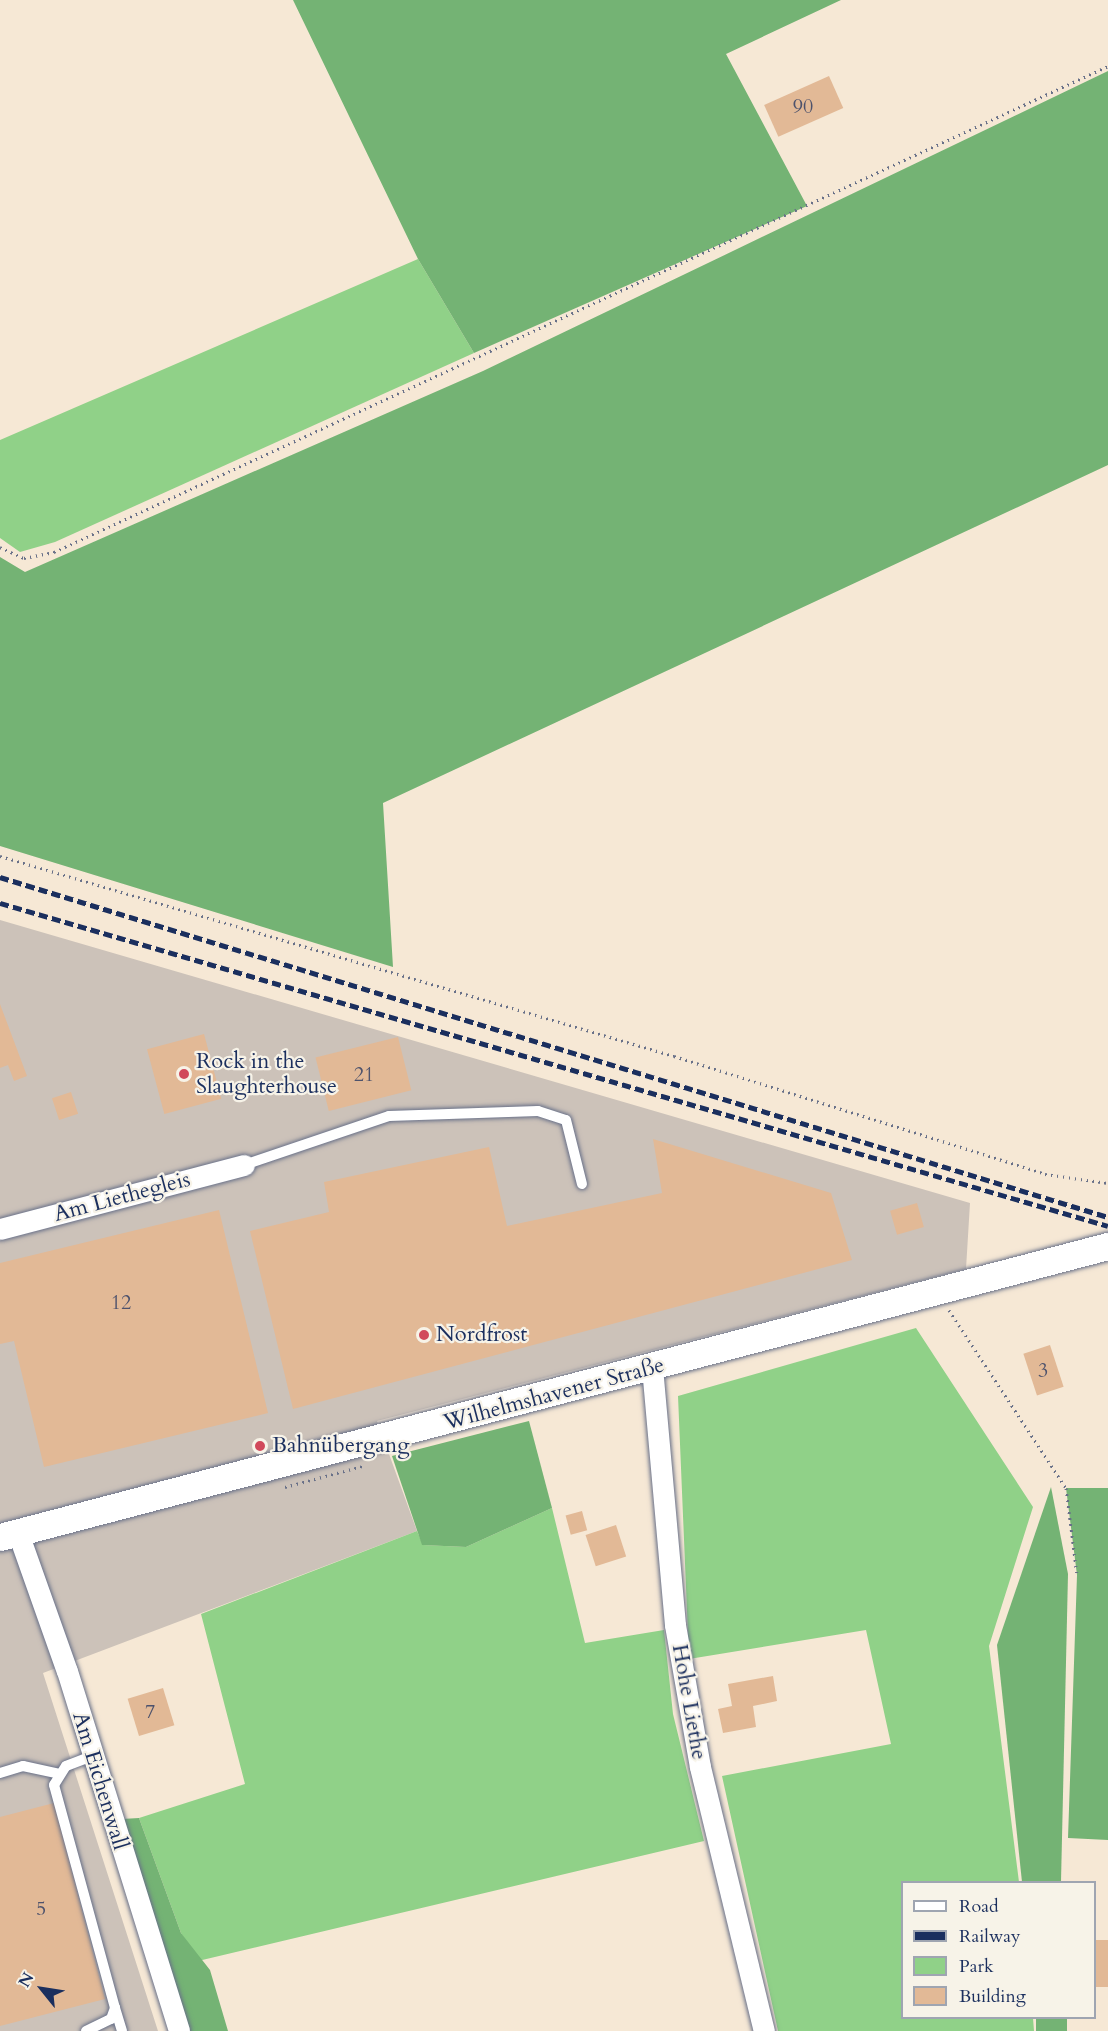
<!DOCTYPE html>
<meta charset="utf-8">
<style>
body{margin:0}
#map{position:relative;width:1108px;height:2031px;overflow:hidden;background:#f6e8d5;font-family:Cardo,serif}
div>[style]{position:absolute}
.industrial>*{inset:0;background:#ccc2b9}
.green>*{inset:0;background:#90d188}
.forest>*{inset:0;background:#74b374;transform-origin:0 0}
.building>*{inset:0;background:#e2b996;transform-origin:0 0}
.path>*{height:3px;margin-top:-1.5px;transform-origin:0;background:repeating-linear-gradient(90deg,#687088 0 1.5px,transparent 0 6px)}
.roads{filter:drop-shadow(0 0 2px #687088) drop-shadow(0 0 2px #687088)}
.service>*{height:10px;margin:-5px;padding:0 5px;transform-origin:5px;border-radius:5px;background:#fff}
.minor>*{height:21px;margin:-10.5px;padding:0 10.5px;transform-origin:10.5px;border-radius:10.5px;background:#fff}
.tertiary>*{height:27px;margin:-13.5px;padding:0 13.5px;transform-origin:13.5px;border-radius:13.5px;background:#fff}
.rail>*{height:4.5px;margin-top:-2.25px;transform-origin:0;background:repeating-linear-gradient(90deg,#1b2f5e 0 9px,transparent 0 13.5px)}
.dots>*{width:16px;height:16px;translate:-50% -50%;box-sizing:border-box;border:3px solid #f7f3e8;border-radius:50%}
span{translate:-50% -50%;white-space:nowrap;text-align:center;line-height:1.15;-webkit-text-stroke:4.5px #f7f3e8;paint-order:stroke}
.number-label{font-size:20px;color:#4d526c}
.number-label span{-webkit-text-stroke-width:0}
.poi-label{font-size:22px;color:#1b2f5e}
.left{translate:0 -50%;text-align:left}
.street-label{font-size:22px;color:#1b2f5e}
.legend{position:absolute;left:901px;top:1881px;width:195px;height:138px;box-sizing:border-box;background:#f7f3e8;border:2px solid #9fa5b1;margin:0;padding:8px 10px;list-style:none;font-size:18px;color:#1b2f5e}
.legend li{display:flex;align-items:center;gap:12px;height:30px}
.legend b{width:30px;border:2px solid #9fa5b1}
.north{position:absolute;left:12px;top:1959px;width:60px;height:60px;-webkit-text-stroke:4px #f7f3e8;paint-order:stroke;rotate:300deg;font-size:16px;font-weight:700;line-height:24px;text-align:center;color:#1b2f5e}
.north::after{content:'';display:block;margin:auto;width:21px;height:27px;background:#1b2f5e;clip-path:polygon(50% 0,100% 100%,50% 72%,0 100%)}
</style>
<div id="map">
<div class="industrial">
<div style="clip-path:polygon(0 920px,970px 1203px,966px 1269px,377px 1421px,417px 1531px,43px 1673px,158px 2031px,0 2031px)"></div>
</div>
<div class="green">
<div style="clip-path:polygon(418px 259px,474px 353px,55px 542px,20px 552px,0 538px,0 440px)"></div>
<div style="clip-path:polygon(916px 1328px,1033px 1507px,989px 1646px,1019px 1882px,902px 1882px,902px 2018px,1033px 2018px,1034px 2031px,778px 2031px,722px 1776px,891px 1744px,866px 1630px,689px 1659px,678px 1396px)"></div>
<div style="clip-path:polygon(552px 1508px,585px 1643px,664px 1630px,673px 1714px,704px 1841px,198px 1961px,181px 1933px,139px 1818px,245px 1784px,201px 1614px,417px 1531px,423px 1545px,466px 1547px)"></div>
</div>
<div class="forest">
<div style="clip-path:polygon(293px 0,841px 0,726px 54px,807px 206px,474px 353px,418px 259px)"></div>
<div style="clip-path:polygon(1108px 71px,1108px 465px,383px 803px,393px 967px,0 846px,0 557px,25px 572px,483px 371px)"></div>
<div style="clip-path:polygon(529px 1421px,552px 1508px,466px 1547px,422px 1545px,392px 1456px)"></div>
<div style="clip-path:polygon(1051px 1487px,1068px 1574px,1061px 1882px,1022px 1882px,997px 1645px)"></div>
<div style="clip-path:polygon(1066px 1488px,1108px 1488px,1108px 1840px,1068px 1838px,1077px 1575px)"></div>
<div style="clip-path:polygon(139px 1818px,181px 1933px,210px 1970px,228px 2031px,189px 2031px,122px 1819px)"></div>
<div style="left:1036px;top:2018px;width:31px;height:13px"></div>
</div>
<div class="building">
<div style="left:829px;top:76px;width:35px;height:71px;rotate:66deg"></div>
<div style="clip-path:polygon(0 1004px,27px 1076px,14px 1081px,8px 1065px,0 1068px)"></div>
<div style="left:204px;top:1034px;width:67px;height:59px;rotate:75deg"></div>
<div style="left:398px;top:1037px;width:55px;height:85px;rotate:76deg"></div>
<div style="left:71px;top:1092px;width:23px;height:20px;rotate:72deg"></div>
<div style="clip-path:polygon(653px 1139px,831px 1193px,852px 1260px,293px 1409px,250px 1231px,329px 1212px,324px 1182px,489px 1147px,507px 1226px,662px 1193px)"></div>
<div style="left:917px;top:1203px;width:25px;height:28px;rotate:74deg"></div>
<div style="clip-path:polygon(219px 1210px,268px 1413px,44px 1467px,14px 1341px,0 1344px,0 1263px)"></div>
<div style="left:1050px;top:1345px;width:44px;height:28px;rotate:72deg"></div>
<div style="left:582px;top:1511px;width:20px;height:17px;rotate:75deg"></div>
<div style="left:616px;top:1525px;width:33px;height:32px;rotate:72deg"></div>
<div style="clip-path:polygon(773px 1676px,777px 1701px,753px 1706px,756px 1727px,723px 1733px,718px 1709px,732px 1706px,728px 1684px)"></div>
<div style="left:163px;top:1688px;width:39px;height:37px;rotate:73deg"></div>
<div style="clip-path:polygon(54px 1803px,105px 1999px,0 2026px,0 1817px)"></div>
<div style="left:1108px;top:1940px;width:47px;height:14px;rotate:90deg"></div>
</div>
<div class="path">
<div style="left:0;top:547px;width:26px;rotate:25deg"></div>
<div style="left:24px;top:558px;width:31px;rotate:-11deg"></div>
<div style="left:54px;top:552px;width:1161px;rotate:-24.75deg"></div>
<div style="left:0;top:856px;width:703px;rotate:16.53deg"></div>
<div style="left:674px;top:1056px;width:389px;rotate:17.6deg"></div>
<div style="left:1045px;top:1174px;width:64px;rotate:8.1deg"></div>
<div style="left:949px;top:1310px;width:213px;rotate:56.7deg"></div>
<div style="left:1066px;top:1488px;width:88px;rotate:82.8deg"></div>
<div style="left:285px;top:1487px;width:81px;rotate:-15.1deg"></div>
</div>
<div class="roads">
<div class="service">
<div style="left:244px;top:1165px;width:153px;rotate:-18.7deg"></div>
<div style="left:389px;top:1116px;width:149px;rotate:-1.9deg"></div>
<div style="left:538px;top:1111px;width:29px;rotate:18deg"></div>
<div style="left:566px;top:1120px;width:66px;rotate:76deg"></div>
<div style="left:0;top:1773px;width:24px;rotate:-17deg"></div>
<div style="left:23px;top:1766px;width:35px;rotate:12deg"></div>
<div style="left:115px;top:2008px;width:24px;rotate:73deg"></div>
<div style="left:86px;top:2031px;width:28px;rotate:-26deg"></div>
<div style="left:111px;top:2019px;width:12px;rotate:-70deg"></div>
<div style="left:115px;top:2008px;width:231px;rotate:-105.3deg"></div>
<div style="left:54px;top:1785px;width:22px;rotate:-58deg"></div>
<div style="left:66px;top:1766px;width:28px;rotate:-21deg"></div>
</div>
<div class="minor">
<div style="left:0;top:1229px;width:252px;rotate:-14.7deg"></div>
<div style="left:652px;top:1367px;width:259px;rotate:84.9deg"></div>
<div style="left:675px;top:1625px;width:144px;rotate:80deg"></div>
<div style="left:700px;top:1767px;width:272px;rotate:76.4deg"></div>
<div style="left:18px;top:1533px;width:146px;rotate:70.5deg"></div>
<div style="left:67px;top:1671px;width:377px;rotate:72.7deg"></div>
</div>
<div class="tertiary">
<div style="left:0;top:1537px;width:1146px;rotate:-14.72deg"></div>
</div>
</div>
<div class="rail">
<div style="left:0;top:877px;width:1159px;rotate:17.06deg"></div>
<div style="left:0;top:903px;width:1154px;rotate:16.25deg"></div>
</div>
<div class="dots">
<div style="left:184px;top:1074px;background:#d1495b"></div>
<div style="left:424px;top:1335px;background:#d1495b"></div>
<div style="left:260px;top:1446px;background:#d1495b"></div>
</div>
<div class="number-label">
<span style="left:803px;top:106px">90</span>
<span style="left:364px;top:1074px">21</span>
<span style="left:121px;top:1302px">12</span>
<span style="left:1043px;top:1370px">3</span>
<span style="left:150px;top:1711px">7</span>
<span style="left:41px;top:1908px">5</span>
</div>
<div class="poi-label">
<span class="left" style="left:196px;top:1074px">Rock in the<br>Slaughterhouse</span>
<span class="left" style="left:436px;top:1335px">Nordfrost</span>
<span class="left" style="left:272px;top:1446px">Bahnübergang</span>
</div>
<div class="street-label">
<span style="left:122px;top:1197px;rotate:-15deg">Am Liethegleis</span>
<span style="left:554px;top:1394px;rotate:-15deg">Wilhelmshavener Straße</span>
<span style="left:689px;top:1702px;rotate:80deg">Hohe Liethe</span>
<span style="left:100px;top:1781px;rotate:73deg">Am Eichenwall</span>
</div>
<ul class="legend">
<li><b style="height:8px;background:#fff"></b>Road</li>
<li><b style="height:8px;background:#1b2f5e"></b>Railway</li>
<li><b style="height:16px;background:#90d188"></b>Park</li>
<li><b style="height:16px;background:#e2b996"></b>Building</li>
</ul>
<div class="north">N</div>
</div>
